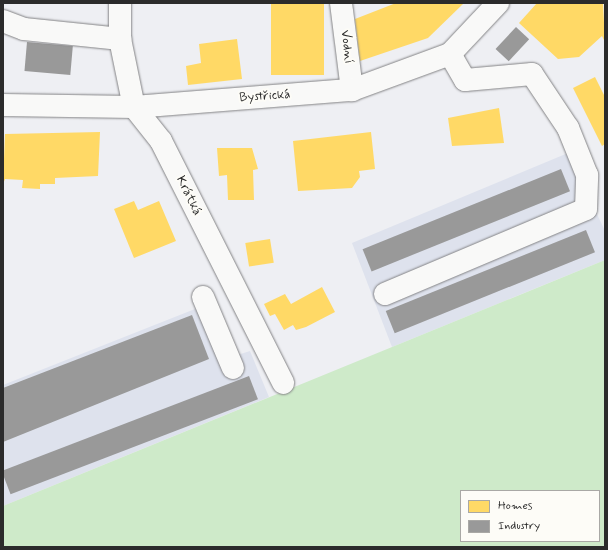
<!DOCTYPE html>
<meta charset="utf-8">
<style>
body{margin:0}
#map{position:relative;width:608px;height:550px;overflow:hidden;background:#eeeff3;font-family:Mynerve,sans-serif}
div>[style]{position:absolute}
.built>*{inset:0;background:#dee2ed}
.green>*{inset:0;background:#ceeac9}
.homes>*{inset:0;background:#ffd966;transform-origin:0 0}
.industry>*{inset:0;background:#999;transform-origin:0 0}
.roads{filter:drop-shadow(0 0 1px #838385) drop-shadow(0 0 1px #838385)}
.minor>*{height:22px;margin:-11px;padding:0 11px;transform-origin:11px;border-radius:11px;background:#f9f9f8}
span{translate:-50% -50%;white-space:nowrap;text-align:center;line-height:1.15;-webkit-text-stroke:4px #fdfcf7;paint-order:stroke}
.street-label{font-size:13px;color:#2b2b2b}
.frame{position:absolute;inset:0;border:4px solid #2b2b2b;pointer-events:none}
.legend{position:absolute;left:460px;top:490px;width:140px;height:52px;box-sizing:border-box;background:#fdfcf7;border:1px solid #a9a8a5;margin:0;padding:5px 7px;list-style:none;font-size:12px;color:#2b2b2b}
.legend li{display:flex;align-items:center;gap:8px;height:20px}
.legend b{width:20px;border:1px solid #a9a8a5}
</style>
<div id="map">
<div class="built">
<div style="clip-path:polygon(568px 153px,605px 231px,605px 260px,392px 347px,352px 243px)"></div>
<div style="clip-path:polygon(200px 307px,222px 360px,250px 351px,269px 397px,3px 506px,3px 385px)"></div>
</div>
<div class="green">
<div style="clip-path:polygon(evenodd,605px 260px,605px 547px,3px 547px,3px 506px,605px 260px,461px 491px,599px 491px,599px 541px,461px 541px,461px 491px)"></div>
</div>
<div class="homes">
<div style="left:271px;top:3px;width:53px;height:72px"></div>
<div style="clip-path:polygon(396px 3px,464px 3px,428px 38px,360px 61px,355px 19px)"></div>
<div style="clip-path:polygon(537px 3px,603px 3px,605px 42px,602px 36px,579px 57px,558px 59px,519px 23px)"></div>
<div style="clip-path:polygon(237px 39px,242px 79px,188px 85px,186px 66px,201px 63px,199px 44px)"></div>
<div style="clip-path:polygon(595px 77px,605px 97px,605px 144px,602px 146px,573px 88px)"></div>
<div style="clip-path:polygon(499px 108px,504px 143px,452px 146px,448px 118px)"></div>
<div style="clip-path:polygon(100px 132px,98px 176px,55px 178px,55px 184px,40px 184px,40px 189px,22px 188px,23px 180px,5px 179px,3px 184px,5px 134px)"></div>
<div style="clip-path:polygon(371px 132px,375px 169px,359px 171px,360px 177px,352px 188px,298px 191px,293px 141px)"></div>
<div style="clip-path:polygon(217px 148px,252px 148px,258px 169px,253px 170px,254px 200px,228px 200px,227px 175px,219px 176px)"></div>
<div style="clip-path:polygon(134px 201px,138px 210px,159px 201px,176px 241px,134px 258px,114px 209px)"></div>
<div style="left:270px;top:239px;width:24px;height:25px;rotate:81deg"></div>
<div style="clip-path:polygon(322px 287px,335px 312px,306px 327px,296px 330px,293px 325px,284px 330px,275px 314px,270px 316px,264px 304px,285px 294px,291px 304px)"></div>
</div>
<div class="industry">
<div style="left:516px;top:27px;width:18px;height:30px;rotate:43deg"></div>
<div style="left:27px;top:42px;width:46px;height:29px;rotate:5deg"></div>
<div style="left:561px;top:169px;width:24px;height:214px;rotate:68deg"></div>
<div style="left:586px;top:230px;width:24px;height:216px;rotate:68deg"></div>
<div style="clip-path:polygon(192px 315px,209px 359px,3px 442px,3px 388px)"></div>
<div style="left:249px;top:376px;width:25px;height:265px;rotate:69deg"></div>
</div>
<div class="roads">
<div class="minor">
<div style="left:120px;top:3px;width:36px;rotate:90deg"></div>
<div style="left:120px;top:39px;width:69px;rotate:78.4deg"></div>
<div style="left:134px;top:107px;width:43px;rotate:51.5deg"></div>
<div style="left:161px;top:141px;width:271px;rotate:63.2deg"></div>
<div style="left:341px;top:3px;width:88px;rotate:82.8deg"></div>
<div style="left:3px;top:21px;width:22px;rotate:21deg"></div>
<div style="left:24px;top:29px;width:97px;rotate:5.9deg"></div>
<div style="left:3px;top:105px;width:131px;rotate:0.9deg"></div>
<div style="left:134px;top:107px;width:219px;rotate:-4.5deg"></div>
<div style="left:352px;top:90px;width:104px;rotate:-20.2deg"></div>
<div style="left:450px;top:54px;width:70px;rotate:-46.7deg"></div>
<div style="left:385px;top:294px;width:218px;rotate:-22.9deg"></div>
<div style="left:586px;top:209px;width:34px;rotate:-88deg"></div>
<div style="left:587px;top:175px;width:51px;rotate:-112deg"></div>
<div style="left:568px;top:128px;width:65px;rotate:-123.7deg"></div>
<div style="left:532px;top:74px;width:67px;rotate:174.9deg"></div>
<div style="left:465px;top:80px;width:30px;rotate:-120deg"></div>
<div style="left:203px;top:297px;width:77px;rotate:67.1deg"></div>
</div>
</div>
<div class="street-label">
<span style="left:346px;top:47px;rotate:83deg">Vodní</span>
<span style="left:265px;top:97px;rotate:-4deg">Bystřická</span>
<span style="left:188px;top:196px;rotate:64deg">Krátká</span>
</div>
<div class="frame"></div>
<ul class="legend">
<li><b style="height:11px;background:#ffd966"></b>Homes</li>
<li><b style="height:11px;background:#999"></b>Industry</li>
</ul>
</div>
